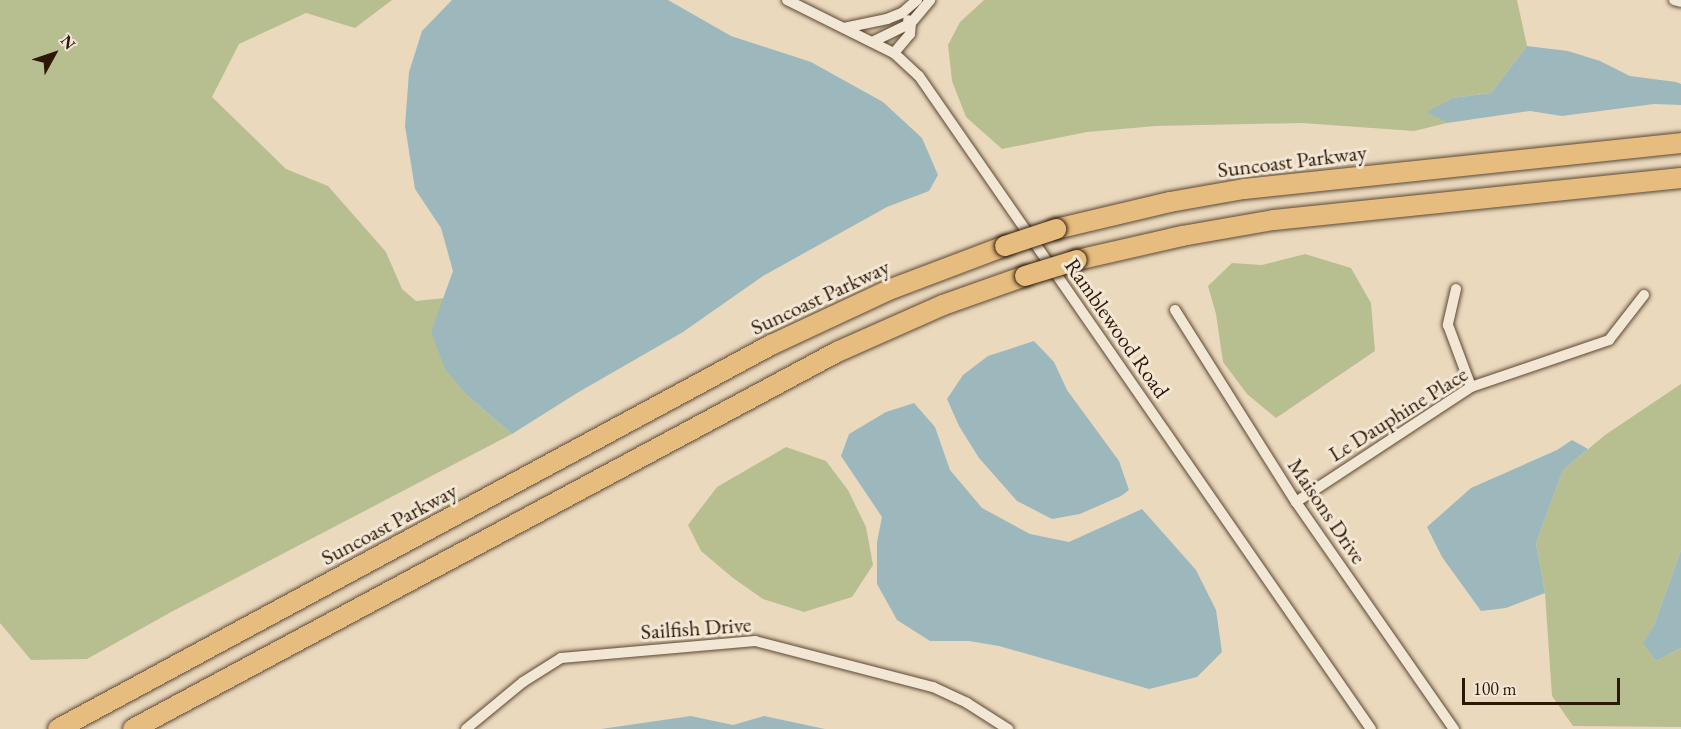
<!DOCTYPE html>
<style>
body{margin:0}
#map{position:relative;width:1681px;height:729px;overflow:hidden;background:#ebd9be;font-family:"EB Garamond",serif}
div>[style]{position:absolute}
.green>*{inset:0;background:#b7bf91}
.water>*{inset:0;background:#9cb8bc}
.roads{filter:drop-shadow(0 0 2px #5c4833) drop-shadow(0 0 2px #5c4833)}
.street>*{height:10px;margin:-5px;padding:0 5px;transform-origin:5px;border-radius:5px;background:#f2e6d5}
.highway>*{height:20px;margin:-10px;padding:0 10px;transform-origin:10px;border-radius:10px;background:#e6bc7f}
.bridges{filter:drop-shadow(0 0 2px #2c1805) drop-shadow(0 0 2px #2c1805)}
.highway-bridge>*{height:20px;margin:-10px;padding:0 10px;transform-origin:10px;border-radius:10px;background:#e6bc7f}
span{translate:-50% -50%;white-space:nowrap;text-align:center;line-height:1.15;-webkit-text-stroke:6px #f2e6d5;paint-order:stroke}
.street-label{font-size:22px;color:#2c1805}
.north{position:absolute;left:24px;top:24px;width:60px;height:60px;-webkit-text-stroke:4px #f2e6d5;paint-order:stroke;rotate:50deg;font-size:16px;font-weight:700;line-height:24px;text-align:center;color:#2c1805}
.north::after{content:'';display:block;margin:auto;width:21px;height:27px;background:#2c1805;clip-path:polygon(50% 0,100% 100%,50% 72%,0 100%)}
.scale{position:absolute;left:1462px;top:678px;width:158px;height:27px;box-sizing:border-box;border:3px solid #2c1805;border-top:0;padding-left:8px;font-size:18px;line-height:21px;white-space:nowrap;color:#2c1805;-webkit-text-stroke:4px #f2e6d5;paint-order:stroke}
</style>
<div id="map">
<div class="green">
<div style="clip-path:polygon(0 0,392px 0,355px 28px,306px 13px,239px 44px,212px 97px,286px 169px,328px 186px,386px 252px,402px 289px,416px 301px,445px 298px,431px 332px,469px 397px,512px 434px,173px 611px,87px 659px,31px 660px,0 623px)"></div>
<div style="clip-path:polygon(984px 0,1517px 0,1527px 46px,1491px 93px,1452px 98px,1428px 112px,1447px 123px,1414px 131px,1302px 123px,1156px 126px,1087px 132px,1002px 149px,966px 117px,952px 81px,948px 45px,960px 22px)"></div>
<div style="clip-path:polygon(1305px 254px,1351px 268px,1371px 303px,1375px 351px,1276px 418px,1247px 394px,1223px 362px,1216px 314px,1208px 286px,1232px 263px,1262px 265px)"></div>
<div style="clip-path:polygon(1681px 384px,1681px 550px,1654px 625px,1644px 643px,1656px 661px,1681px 648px,1681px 727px,1573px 726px,1552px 696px,1545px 593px,1536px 543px,1563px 470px,1605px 435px)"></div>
<div style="clip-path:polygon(786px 447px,826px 461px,848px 490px,866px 527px,873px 565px,852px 597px,804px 612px,763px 599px,733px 578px,701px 551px,688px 525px,717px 487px)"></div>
</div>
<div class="water">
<div style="clip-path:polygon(452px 0,668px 0,731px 36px,811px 62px,883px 102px,922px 138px,938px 175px,929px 191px,887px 207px,763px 276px,683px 332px,577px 393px,512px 434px,469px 397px,445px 369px,431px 332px,453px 271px,441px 228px,415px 189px,405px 126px,409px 72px,422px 31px)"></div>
<div style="clip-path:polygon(1527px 46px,1568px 51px,1600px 61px,1630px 76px,1676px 82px,1681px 84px,1681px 105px,1654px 104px,1562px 116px,1530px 111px,1447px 123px,1427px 112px,1452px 98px,1491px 93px)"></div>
<div style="clip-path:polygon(1034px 341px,1054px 362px,1067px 390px,1119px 461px,1129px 490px,1121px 496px,1080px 514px,1052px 519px,1017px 501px,979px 458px,959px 426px,947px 399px,963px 375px,988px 356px)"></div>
<div style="clip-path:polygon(914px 403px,935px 427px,950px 470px,982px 508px,1030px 534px,1069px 542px,1142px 509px,1196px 570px,1216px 610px,1222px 652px,1197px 677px,1149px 689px,999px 646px,969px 641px,930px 641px,897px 620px,877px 584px,877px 542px,882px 517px,841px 456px,849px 434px,886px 412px)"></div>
<div style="clip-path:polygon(1572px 440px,1588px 449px,1563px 470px,1536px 543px,1545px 593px,1506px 608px,1481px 611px,1442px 557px,1427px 527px,1471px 488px,1557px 450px)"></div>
<div style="clip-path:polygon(1681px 550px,1681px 648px,1656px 661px,1643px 643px,1654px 625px)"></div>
<div style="clip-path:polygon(691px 716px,733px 725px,764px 716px,825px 729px,601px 729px)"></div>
</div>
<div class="roads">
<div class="street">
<div style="left:787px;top:0;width:119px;rotate:26.4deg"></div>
<div style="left:894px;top:53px;width:34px;rotate:43deg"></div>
<div style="left:919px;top:76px;width:794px;rotate:55.31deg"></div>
<div style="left:1674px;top:0;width:7px;rotate:16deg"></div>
<div style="left:844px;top:28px;width:44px;rotate:-11.8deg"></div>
<div style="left:887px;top:19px;width:16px;rotate:-22deg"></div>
<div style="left:902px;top:13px;width:20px;rotate:-41deg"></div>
<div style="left:872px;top:42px;width:43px;rotate:-26deg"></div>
<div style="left:911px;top:23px;width:30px;rotate:-50deg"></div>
<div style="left:894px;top:53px;width:25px;rotate:-50deg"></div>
<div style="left:910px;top:34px;width:11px;rotate:-85deg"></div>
<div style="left:911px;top:23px;width:4px;rotate:-135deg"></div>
<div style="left:1456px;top:289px;width:37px;rotate:103deg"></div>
<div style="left:1448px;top:325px;width:66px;rotate:69.6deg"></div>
<div style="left:1175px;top:310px;width:227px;rotate:57.8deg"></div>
<div style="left:1296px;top:502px;width:277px;rotate:55.2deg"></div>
<div style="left:1296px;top:502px;width:209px;rotate:-33.3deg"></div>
<div style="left:1471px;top:387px;width:146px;rotate:-18.8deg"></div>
<div style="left:1609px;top:340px;width:57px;rotate:-52.1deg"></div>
<div style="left:466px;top:729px;width:74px;rotate:-39.5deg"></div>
<div style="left:523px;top:682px;width:45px;rotate:-32.3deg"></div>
<div style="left:561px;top:658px;width:195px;rotate:-5deg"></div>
<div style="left:755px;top:641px;width:184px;rotate:14.5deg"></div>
<div style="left:933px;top:687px;width:38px;rotate:25deg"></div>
<div style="left:967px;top:703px;width:49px;rotate:32.4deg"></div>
</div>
<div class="highway">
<div style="left:1056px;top:229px;width:117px;rotate:-13.3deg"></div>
<div style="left:1170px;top:202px;width:75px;rotate:-10deg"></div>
<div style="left:1244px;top:189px;width:439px;rotate:-6deg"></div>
<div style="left:1077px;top:260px;width:108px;rotate:-12.9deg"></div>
<div style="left:1182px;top:236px;width:93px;rotate:-9.9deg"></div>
<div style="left:1274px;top:220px;width:409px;rotate:-5.9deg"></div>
<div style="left:58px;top:729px;width:810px;rotate:-28.31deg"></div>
<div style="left:771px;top:345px;width:132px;rotate:-25deg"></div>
<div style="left:891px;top:289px;width:122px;rotate:-20.7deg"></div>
<div style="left:133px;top:729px;width:799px;rotate:-28.17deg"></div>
<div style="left:837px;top:352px;width:116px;rotate:-23.9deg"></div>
<div style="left:943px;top:305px;width:87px;rotate:-19.5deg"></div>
</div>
</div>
<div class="bridges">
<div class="highway-bridge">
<div style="left:1005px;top:246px;width:54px;rotate:-18.4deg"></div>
<div style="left:1025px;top:276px;width:54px;rotate:-17.1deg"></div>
</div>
</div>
<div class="street-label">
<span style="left:1292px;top:161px;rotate:-7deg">Suncoast Parkway</span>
<span style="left:820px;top:297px;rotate:-25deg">Suncoast Parkway</span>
<span style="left:1117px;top:328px;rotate:55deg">Ramblewood Road</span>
<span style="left:1398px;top:414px;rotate:-32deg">Le Dauphine Place</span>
<span style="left:1327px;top:511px;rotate:56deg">Maisons Drive</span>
<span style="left:389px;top:524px;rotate:-28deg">Suncoast Parkway</span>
<span style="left:696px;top:628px;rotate:-4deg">Sailfish Drive</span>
</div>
<div class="north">N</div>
<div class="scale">100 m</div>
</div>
